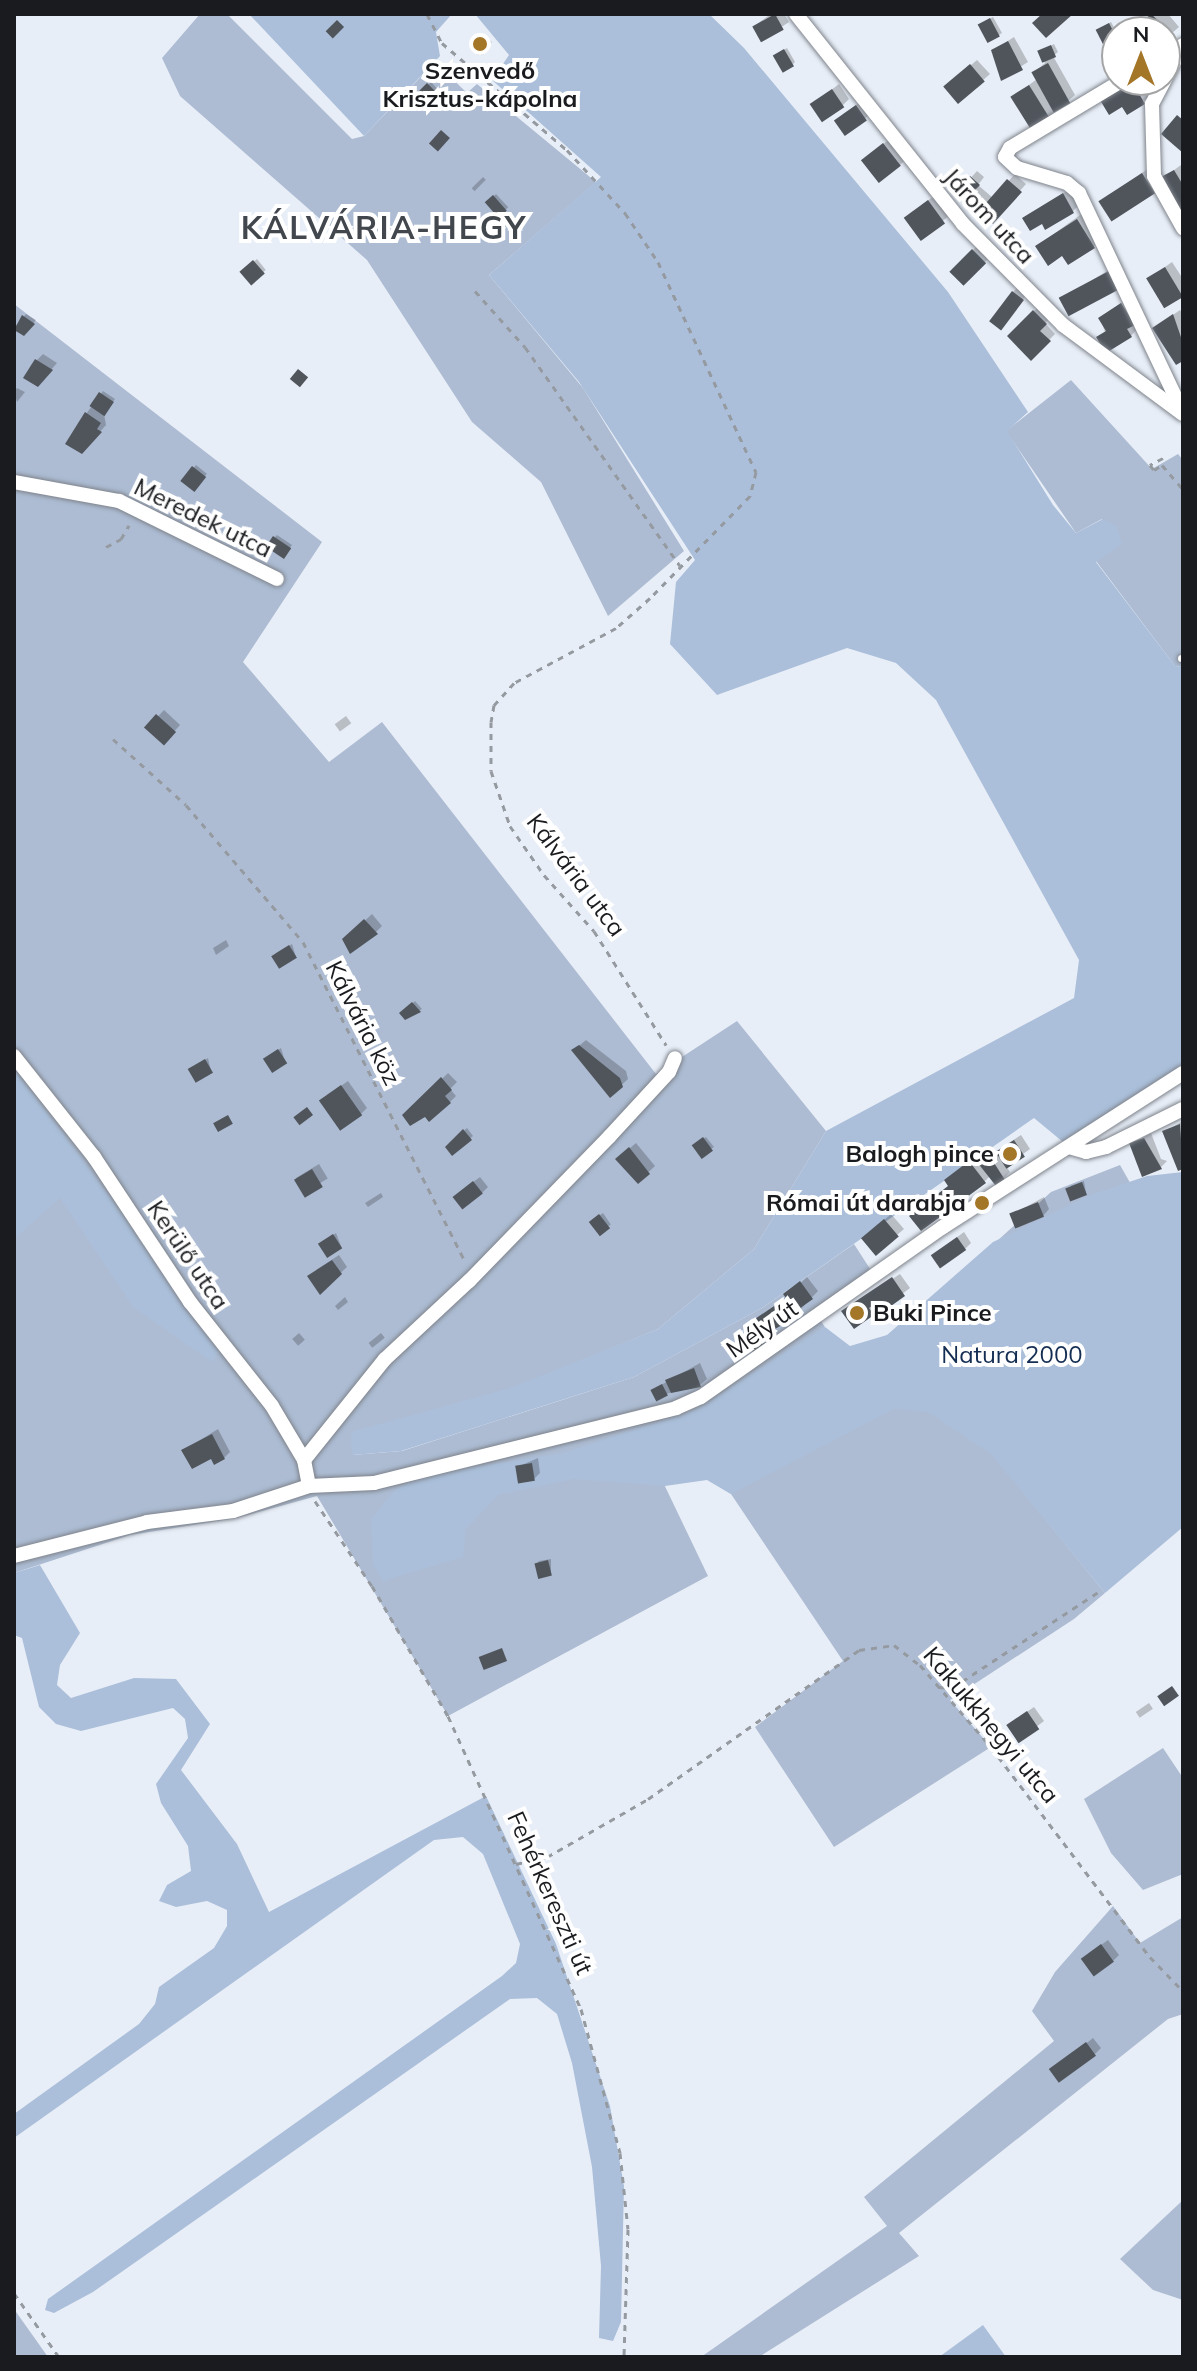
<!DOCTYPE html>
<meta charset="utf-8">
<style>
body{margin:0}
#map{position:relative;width:1197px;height:2371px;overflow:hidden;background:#e8eef7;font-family:Mulish,sans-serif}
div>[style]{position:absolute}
.green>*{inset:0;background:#adbcd3}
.forest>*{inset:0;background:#abbfda}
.shadow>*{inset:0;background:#0003;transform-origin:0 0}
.building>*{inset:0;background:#50555c;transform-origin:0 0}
.round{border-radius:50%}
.path>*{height:3px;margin-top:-1.5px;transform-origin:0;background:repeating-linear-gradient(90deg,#959aa0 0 6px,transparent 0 12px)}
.roads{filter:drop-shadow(0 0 2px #7e838b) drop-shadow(0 0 2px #7e838b)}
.service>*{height:7px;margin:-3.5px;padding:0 3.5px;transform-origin:3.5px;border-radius:3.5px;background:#fff}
.minor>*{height:14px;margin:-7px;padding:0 7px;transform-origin:7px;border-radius:7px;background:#fff}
.dots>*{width:22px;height:22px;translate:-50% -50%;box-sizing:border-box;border:4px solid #fff;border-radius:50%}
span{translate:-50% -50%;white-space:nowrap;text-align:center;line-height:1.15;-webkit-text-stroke:8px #fff;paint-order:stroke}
.poi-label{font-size:24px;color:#191b1e;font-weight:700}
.right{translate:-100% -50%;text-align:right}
.left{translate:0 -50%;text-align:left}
.street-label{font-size:24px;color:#191b1e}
.park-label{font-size:24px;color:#142e53}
.district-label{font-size:32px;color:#42474e;font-weight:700;letter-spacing:2px}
.frame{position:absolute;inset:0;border:16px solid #191b1e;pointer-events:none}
.north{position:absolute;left:1101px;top:16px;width:80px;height:80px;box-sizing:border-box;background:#fff;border:2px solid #a3a4a5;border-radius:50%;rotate:0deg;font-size:22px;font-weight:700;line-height:32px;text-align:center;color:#191b1e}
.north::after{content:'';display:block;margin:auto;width:28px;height:36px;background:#a37628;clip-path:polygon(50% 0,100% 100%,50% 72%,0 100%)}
</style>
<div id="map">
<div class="green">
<div style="clip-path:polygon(200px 14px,227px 14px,352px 139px,364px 136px,435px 62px,467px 93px,477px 84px,596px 182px,489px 275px,583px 388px,684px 551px,608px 616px,541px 482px,472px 422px,367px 260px,180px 96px,162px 58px)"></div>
<div style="clip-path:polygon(14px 304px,322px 542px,243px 662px,329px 762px,382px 722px,656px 1074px,737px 1021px,826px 1131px,754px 1249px,658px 1329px,352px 1455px,402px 1451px,634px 1377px,762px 1308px,854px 1244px,874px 1275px,818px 1317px,825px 1327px,821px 1330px,848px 1351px,887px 1341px,1051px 1192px,1120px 1165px,1133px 1188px,992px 1454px,1105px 1593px,1074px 1619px,950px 1700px,991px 1747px,834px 1847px,755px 1727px,843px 1661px,731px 1494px,708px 1480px,662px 1480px,708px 1576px,448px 1716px,317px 1496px,237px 1518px,130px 1535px,14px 1573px)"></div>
<div style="clip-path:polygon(1071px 380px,1152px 469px,1178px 454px,1183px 460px,1183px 667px,1175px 666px,1096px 561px,1102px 519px,1076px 533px,1006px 431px)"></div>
<div style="clip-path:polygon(1163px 1748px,1183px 1778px,1183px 1874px,1143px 1890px,1111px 1853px,1084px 1799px)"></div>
<div style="clip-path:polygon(1113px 1906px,1140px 1943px,1183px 1917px,1183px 2014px,1168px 2019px,899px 2233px,919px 2256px,759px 2357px,701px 2357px,887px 2226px,864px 2197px,1054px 2041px,1032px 2011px,1055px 1972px)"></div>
<div style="clip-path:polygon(1183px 2200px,1183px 2300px,1153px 2290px,1120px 2259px)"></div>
<div style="clip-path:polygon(14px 2309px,48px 2357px,14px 2357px)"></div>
</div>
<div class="forest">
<div style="clip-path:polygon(249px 14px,452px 14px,436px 32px,440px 56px,364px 136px)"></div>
<div style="clip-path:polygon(475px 14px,709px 14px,744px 48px,948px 292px,1028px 412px,1007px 431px,1053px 505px,1076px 533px,1103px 519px,1117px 526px,1122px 544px,1096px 562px,1175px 666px,1183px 667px,1183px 1073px,1069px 1147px,1034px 1118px,762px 1308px,634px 1377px,401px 1451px,352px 1455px,351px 1432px,510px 1388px,658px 1329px,754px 1249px,826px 1131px,1074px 998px,1079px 960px,936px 700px,896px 663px,847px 648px,717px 695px,670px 644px,676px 582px,695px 560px,579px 382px,489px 275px,601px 177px,492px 80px,509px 55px)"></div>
<div style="clip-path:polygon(14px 1069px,222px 1347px,212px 1362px,133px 1307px,60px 1198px,14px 1239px)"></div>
<div style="clip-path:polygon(1183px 1172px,1183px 1527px,1105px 1593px,991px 1454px,928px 1412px,894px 1409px,731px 1494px,707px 1480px,665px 1486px,574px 1479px,498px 1495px,466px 1529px,463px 1557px,383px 1581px,373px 1565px,371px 1519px,394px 1491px,421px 1476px,563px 1453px,696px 1410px,825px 1327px,850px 1346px,887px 1335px,993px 1242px,1090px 1195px,1147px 1176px)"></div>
<div style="clip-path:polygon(40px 1565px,80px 1633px,60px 1665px,57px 1685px,71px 1698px,134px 1678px,176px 1679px,210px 1724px,181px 1770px,237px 1844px,269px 1912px,486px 1796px,556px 1944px,610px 2106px,624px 2186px,621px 2322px,613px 2341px,599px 2338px,601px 2266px,592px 2167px,572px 2063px,557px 2014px,537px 1998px,510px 1999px,93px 2292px,54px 2313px,45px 2310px,48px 2299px,502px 1976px,516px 1963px,520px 1944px,483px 1854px,463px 1837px,434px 1840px,14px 2138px,14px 2114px,139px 2024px,155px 2004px,159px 1987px,214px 1948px,227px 1926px,227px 1910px,207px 1901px,176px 1907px,159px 1901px,167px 1885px,191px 1871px,188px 1846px,161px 1803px,156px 1784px,188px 1738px,185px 1719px,173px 1708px,81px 1731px,56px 1724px,39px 1707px,22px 1638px,14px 1635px,14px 1573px)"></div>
<div style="clip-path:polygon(983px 2325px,1006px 2357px,939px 2357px)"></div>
</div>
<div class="shadow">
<div style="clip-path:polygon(771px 14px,784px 14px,789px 22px,762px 40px,754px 26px)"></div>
<div style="clip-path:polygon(1153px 14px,1168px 14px,1179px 27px,1165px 39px,1165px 32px,1133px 32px)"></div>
<div style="clip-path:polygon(993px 17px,1002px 33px,989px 41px,983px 23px)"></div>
<div style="clip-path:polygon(1111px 22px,1117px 33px,1115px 35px,1101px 28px)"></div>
<div style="clip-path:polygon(481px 33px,492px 42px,480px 54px,472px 46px)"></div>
<div style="clip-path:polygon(1014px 37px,1028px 62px,1002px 78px,994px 50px)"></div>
<div style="clip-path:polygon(1054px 44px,1058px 52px,1053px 56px,1075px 95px,1049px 118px,1013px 97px,1037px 79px,1034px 72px,1045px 63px,1040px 52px)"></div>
<div style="clip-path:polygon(787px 48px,795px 62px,793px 64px,777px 54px)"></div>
<div style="clip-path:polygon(977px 60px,990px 74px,958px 102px,952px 81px)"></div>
<div style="clip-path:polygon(1131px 80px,1140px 80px,1150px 96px,1128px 112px,1108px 94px)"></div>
<div style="left:431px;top:82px;width:16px;height:15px;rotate:47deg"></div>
<div style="clip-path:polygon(839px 84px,849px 99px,843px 105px,813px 104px)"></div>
<div style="clip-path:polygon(863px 100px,872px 113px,846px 133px,843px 114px)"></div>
<div style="clip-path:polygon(890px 139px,906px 159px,900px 165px,870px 154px)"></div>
<div style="clip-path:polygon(1181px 165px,1183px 169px,1181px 208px,1163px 178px)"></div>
<div style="clip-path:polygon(1149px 168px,1160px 185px,1154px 192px,1101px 201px)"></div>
<div style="clip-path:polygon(977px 171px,984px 177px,978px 185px,993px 198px,1015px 174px,1026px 184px,993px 221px,959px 191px)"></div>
<div style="left:483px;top:177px;width:4px;height:16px;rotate:45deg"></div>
<div style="clip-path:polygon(1070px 189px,1079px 205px,1073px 211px,1046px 227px,1042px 221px,1025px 218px)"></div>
<div style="left:496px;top:194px;width:18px;height:12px;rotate:47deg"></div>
<div style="clip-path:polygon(935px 195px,950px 215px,922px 238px,912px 213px)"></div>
<div style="clip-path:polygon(1087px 210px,1104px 236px,1094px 246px,1069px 262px,1063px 254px,1037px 246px)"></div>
<div style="left:979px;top:244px;width:17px;height:38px;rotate:45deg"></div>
<div style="left:257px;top:259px;width:14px;height:20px;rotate:51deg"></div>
<div style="clip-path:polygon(1172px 262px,1183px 279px,1183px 295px,1165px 306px,1148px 279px)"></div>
<div style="clip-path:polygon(1115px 266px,1070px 314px,1062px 299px)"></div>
<div style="clip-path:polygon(1019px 286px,1028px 293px,1006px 321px,1013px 292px)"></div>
<div style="clip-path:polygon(1128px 298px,1137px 329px,1131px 336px,1105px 332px,1100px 318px)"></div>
<div style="clip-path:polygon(1040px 305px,1052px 317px,1045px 323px,1055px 334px,1031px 358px,1009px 336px)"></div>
<div style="clip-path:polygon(1180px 310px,1183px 315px,1183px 359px,1154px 328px)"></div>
<div style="clip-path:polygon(26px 314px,36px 320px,24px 334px,14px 328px)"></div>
<div style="clip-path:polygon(43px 354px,57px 363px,44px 378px,37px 360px)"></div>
<div style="clip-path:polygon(17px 388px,25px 392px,17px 402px,14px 392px)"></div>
<div style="clip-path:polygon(103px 391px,115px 399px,104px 414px,106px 425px,82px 452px,86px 414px)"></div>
<div style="left:196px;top:465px;width:14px;height:19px;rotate:39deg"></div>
<div style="clip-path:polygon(277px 535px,292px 545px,285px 554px,275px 537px)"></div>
<div style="left:164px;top:710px;width:22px;height:25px;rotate:43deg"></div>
<div style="left:346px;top:716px;width:9px;height:14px;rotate:54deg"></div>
<div style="clip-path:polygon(372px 914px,382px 926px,376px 932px,344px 940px)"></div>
<div style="clip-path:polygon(226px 940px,229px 946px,216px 955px,213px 948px)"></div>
<div style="clip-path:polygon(292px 944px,296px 957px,276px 953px)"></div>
<div style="clip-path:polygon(415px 1001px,422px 1009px,406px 1018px,402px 1013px)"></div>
<div style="clip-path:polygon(586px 1040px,626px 1071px,628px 1079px,611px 1095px,574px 1050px)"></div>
<div style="clip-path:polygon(281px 1048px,285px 1061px,268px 1057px)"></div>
<div style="clip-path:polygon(208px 1058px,211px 1071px,193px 1067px)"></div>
<div style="clip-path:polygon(448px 1073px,457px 1082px,450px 1089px,456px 1096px,450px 1102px,429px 1119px,425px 1114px,405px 1115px)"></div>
<div style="clip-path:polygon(348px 1081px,367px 1108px,361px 1114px,328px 1095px)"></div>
<div style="clip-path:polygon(1183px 1121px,1183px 1166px,1179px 1168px,1164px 1132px)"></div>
<div style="clip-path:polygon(467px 1128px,473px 1136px,453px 1153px,449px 1143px)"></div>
<div style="clip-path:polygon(1151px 1133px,1161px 1159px,1167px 1161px,1160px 1168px,1132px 1144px)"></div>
<div style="clip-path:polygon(1021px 1135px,1030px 1149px,1006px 1166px,1010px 1172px,1004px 1178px,990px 1176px,984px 1182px,950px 1185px,953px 1174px,976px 1157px,980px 1162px)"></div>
<div style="clip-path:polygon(706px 1137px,714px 1147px,711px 1149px,697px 1143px)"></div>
<div style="clip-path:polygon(636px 1143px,655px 1166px,639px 1181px,624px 1153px)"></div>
<div style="left:319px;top:1164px;width:17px;height:27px;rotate:59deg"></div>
<div style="clip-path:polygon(480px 1177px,488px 1187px,482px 1193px,461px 1191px)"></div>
<div style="clip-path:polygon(1084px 1181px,1086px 1193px,1070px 1186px)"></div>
<div style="clip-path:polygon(381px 1193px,383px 1197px,368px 1207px,365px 1203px)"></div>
<div style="clip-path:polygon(1044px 1197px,1049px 1209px,1043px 1216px,1011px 1215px)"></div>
<div style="left:603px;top:1213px;width:14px;height:15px;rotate:56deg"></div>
<div style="clip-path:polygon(891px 1214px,904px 1229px,876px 1253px,870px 1232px)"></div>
<div style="clip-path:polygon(964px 1232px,971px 1243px,965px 1249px,933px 1255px)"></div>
<div style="clip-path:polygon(336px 1233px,341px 1246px,323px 1242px)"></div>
<div style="clip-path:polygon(339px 1255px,347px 1267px,320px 1292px,316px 1270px)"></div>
<div style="clip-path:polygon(900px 1274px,910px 1288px,884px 1308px,878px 1300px,872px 1313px,844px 1311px)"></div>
<div style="clip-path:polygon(807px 1277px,818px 1291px,797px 1313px,762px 1334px,765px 1340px,761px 1336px,744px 1337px)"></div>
<div style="clip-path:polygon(345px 1297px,348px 1302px,338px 1310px,335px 1306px)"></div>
<div style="left:299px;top:1333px;width:9px;height:9px;rotate:49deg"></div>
<div style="left:381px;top:1333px;width:6px;height:16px;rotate:51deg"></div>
<div style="clip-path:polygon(700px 1363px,707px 1379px,700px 1385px,666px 1394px,652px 1390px)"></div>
<div style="clip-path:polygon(218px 1429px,230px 1452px,224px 1458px,184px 1450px)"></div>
<div style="clip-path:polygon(538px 1458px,540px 1473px,534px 1479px,517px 1467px)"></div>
<div style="clip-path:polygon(551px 1559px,551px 1574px,536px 1564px,539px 1561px)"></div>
<div style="left:1149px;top:1703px;width:7px;height:16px;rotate:56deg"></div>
<div style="clip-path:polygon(1034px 1707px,1044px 1721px,1019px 1740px,1015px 1720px)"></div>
<div style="clip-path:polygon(1108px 1940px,1119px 1955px,1113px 1961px,1090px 1953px)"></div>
<div style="clip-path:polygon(1093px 2038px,1101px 2048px,1095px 2054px,1059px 2065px)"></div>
</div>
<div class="building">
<div style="left:775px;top:14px;width:18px;height:26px;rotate:61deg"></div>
<div style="clip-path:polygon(1042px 14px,1073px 14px,1046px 38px,1032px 23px)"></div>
<div style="clip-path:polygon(1151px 14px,1174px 35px,1165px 42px,1165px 32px,1129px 32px)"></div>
<div style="left:990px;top:18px;width:21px;height:14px;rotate:62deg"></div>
<div style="left:337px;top:20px;width:10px;height:16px;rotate:45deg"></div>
<div style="left:1109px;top:23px;width:16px;height:15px;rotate:63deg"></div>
<div class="round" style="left:470px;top:35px;width:20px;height:20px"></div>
<div style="clip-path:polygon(1008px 41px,1023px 70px,1001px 81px,991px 50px)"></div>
<div style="left:1051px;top:45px;width:13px;height:15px;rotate:67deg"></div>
<div style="left:784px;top:49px;width:20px;height:13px;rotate:60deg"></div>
<div style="left:1048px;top:63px;width:46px;height:19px;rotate:61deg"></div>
<div style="left:970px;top:64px;width:23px;height:35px;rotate:50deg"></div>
<div style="clip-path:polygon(1131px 80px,1145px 104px,1127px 115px,1122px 107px,1109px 115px,1100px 100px)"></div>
<div style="left:427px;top:83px;width:20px;height:13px;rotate:45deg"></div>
<div style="left:1029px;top:85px;width:40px;height:22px;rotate:58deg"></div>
<div style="left:832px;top:89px;width:22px;height:27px;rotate:56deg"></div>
<div style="left:856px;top:105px;width:19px;height:27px;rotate:55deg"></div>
<div style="clip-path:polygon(1177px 115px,1183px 120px,1183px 153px,1161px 134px)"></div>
<div style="left:441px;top:130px;width:12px;height:18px;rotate:42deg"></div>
<div style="left:883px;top:143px;width:29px;height:28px;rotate:52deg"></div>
<div style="clip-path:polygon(1174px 170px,1183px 185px,1181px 211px,1161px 177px)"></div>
<div style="left:1142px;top:173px;width:24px;height:52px;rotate:57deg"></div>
<div style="clip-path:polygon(970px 176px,980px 185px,973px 192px,986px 203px,1007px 179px,1022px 192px,993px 224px,956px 191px)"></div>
<div style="clip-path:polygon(1063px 193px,1074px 213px,1045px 230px,1042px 224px,1030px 231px,1022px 218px)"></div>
<div style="left:493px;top:195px;width:21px;height:11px;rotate:49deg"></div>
<div style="left:928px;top:200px;width:29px;height:30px;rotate:54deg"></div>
<div style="clip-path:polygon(1077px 219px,1095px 248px,1068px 265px,1062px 256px,1048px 266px,1035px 246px)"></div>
<div style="left:972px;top:249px;width:20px;height:32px;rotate:45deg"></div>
<div style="left:253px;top:260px;width:18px;height:18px;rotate:49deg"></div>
<div style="left:1165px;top:267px;width:35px;height:22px;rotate:59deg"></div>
<div style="left:1109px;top:271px;width:21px;height:57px;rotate:62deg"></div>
<div style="left:1012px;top:291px;width:15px;height:38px;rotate:37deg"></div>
<div style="clip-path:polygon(1121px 303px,1135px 325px,1127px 329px,1132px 337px,1106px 353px,1096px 337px,1106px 331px,1098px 318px)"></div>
<div style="clip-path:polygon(1033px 310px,1047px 324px,1040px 331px,1051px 341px,1031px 361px,1007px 336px)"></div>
<div style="clip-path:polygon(1173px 314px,1183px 343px,1183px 361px,1176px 365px,1152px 328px)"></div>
<div style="clip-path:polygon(22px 315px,35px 324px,24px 336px,14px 330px)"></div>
<div style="clip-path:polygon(35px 359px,53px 370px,38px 387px,23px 378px)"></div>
<div style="left:298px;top:369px;width:13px;height:13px;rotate:39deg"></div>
<div style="left:99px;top:392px;width:18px;height:17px;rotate:34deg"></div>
<div style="clip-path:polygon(85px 412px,101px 423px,97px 429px,102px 432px,82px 454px,65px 444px)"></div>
<div style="left:192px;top:466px;width:18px;height:19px;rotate:38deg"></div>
<div style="left:273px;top:536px;width:22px;height:13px;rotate:34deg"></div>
<div style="left:156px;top:714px;width:27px;height:18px;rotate:42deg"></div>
<div style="clip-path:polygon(364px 919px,378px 934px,350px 954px,342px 939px)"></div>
<div style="left:289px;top:945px;width:15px;height:21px;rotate:58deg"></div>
<div style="clip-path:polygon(412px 1002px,421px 1012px,405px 1020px,399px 1013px)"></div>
<div style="clip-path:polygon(579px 1045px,620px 1078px,623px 1087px,610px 1098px,571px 1050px)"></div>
<div style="left:278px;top:1049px;width:17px;height:18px;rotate:57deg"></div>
<div style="left:205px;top:1059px;width:16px;height:20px;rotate:60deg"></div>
<div style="clip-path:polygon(441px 1077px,452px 1090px,445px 1096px,451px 1103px,429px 1122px,425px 1117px,410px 1126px,402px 1115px)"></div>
<div style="left:341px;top:1085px;width:37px;height:27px;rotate:55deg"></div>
<div style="left:307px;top:1107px;width:10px;height:17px;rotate:53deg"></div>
<div style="left:228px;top:1115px;width:10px;height:17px;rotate:61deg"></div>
<div style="clip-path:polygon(1180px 1124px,1183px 1169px,1178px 1171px,1162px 1131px)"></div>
<div style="clip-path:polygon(463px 1129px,472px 1140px,452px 1156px,445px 1147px)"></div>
<div style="left:703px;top:1137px;width:17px;height:14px;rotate:54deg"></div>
<div style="clip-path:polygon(1144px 1138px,1162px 1169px,1142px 1177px,1129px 1143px)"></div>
<div style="left:1014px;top:1140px;width:20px;height:22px;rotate:57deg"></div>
<div style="clip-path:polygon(629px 1147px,650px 1174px,638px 1184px,615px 1159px)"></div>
<div style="clip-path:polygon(989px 1155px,1005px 1180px,996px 1186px,977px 1162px)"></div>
<div style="clip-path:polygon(969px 1161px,986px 1183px,921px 1231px,909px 1216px,948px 1186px,944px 1180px)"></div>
<div style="left:312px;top:1169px;width:21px;height:21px;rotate:59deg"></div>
<div style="left:473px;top:1181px;width:16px;height:26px;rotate:52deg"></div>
<div style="left:1082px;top:1182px;width:14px;height:18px;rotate:69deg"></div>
<div style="left:1038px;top:1202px;width:16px;height:31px;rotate:68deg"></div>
<div style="left:599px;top:1214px;width:18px;height:13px;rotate:52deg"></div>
<div style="left:884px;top:1219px;width:23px;height:30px;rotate:50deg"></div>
<div style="left:333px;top:1234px;width:17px;height:18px;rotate:57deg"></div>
<div style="left:957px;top:1237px;width:16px;height:32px;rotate:55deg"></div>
<div style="clip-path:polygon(332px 1260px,342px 1274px,320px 1295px,307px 1276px)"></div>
<div style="clip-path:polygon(892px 1277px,905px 1296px,884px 1311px,878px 1302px,869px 1308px,874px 1315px,854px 1329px,841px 1311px)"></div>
<div style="clip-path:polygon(800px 1281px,813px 1299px,796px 1311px,799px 1315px,760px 1338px,765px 1343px,753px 1352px,742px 1337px,753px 1328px,749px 1323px,786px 1298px,783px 1294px)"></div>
<div style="clip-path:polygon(694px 1368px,701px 1387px,671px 1393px,665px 1380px)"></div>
<div style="left:662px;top:1384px;width:13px;height:13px;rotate:63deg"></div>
<div style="clip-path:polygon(212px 1434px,225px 1459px,214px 1465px,211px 1459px,192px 1469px,181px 1450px)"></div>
<div style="left:532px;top:1463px;width:18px;height:17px;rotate:81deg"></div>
<div style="left:548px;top:1560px;width:16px;height:14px;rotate:76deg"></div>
<div style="left:502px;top:1648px;width:14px;height:25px;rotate:69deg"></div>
<div style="left:1172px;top:1686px;width:12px;height:18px;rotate:55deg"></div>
<div style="left:1027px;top:1711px;width:22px;height:25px;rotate:56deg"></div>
<div style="left:1101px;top:1944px;width:22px;height:25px;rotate:54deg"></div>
<div style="left:1086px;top:2042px;width:17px;height:46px;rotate:54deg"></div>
</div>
<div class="path">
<div style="left:427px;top:14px;width:33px;rotate:63deg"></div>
<div style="left:442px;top:43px;width:165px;rotate:40.6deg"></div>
<div style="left:567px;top:150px;width:86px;rotate:47.4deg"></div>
<div style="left:625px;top:213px;width:59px;rotate:56deg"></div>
<div style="left:658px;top:262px;width:232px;rotate:65deg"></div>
<div style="left:756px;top:472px;width:25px;rotate:104deg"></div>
<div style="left:750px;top:496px;width:143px;rotate:134.4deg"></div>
<div style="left:650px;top:598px;width:45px;rotate:138.6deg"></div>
<div style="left:616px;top:628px;width:116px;rotate:151.7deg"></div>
<div style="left:514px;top:683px;width:30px;rotate:132deg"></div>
<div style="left:494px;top:705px;width:17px;rotate:100deg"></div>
<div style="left:491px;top:722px;width:49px;rotate:90deg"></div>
<div style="left:491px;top:771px;width:58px;rotate:70.9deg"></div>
<div style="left:510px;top:826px;width:60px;rotate:55.2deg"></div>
<div style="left:544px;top:875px;width:75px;rotate:48.2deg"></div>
<div style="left:594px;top:931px;width:135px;rotate:57.7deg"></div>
<div style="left:475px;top:291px;width:75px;rotate:48.2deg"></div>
<div style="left:525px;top:347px;width:268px;rotate:54.7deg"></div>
<div style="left:1163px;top:458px;width:15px;rotate:152deg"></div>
<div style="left:1150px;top:465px;width:6px;rotate:51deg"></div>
<div style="left:1154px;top:470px;width:9px;rotate:-32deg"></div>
<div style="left:1162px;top:465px;width:32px;rotate:49deg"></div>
<div style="left:106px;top:547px;width:17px;rotate:-28deg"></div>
<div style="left:121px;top:539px;width:16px;rotate:-60deg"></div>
<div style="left:113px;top:739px;width:98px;rotate:42.1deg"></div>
<div style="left:186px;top:805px;width:180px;rotate:49.5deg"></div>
<div style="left:303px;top:942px;width:359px;rotate:63.1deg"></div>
<div style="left:315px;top:1501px;width:102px;rotate:56.2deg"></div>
<div style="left:372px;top:1586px;width:151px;rotate:59.7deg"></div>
<div style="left:448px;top:1716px;width:322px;rotate:65.6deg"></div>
<div style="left:581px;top:2009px;width:149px;rotate:74.8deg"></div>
<div style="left:620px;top:2153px;width:76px;rotate:84deg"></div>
<div style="left:628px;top:2229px;width:128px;rotate:91.8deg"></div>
<div style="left:939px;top:1687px;width:13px;rotate:4deg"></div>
<div style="left:952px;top:1688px;width:175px;rotate:-33.3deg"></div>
<div style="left:516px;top:1864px;width:32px;rotate:-13deg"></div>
<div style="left:547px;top:1857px;width:116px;rotate:-29.9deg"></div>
<div style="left:648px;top:1799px;width:258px;rotate:-35.2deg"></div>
<div style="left:859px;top:1650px;width:35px;rotate:-8deg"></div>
<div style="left:894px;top:1645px;width:33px;rotate:38deg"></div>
<div style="left:920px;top:1665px;width:108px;rotate:49.1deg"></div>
<div style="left:991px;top:1747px;width:263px;rotate:52.9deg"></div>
<div style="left:1150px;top:1957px;width:47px;rotate:45.9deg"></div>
<div style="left:14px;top:2293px;width:78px;rotate:54.9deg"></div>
</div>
<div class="roads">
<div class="service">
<div style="left:1181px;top:658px;width:2px"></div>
</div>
<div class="minor">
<div style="left:796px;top:14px;width:268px;rotate:51.5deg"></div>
<div style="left:963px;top:224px;width:142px;rotate:45.3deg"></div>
<div style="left:1063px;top:325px;width:149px;rotate:36.6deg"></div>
<div style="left:1183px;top:45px;width:67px;rotate:117.7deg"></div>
<div style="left:1152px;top:104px;width:72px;rotate:88.4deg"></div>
<div style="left:1154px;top:176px;width:60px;rotate:60.9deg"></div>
<div style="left:1123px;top:80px;width:132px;rotate:149deg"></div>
<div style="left:1010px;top:148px;width:10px;rotate:119deg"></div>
<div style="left:1005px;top:157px;width:16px;rotate:43deg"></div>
<div style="left:1017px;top:168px;width:52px;rotate:16.7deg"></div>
<div style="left:1067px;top:183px;width:16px;rotate:40deg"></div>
<div style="left:1079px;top:193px;width:243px;rotate:64.7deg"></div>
<div style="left:14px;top:482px;width:107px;rotate:10.3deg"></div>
<div style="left:119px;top:501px;width:176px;rotate:26.3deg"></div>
<div style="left:14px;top:1056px;width:129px;rotate:51.6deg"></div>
<div style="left:94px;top:1157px;width:174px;rotate:56.5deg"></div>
<div style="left:190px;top:1302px;width:132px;rotate:51.7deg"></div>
<div style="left:272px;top:1406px;width:63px;rotate:59.3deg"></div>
<div style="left:304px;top:1460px;width:26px;rotate:79deg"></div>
<div style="left:1069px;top:1147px;width:18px;rotate:16deg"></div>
<div style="left:1086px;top:1152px;width:21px;rotate:-14deg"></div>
<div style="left:1106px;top:1147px;width:86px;rotate:-26.3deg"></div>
<div style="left:304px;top:1460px;width:129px;rotate:-51.3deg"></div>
<div style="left:385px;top:1359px;width:115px;rotate:-42.9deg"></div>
<div style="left:469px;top:1281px;width:201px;rotate:-45.8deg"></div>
<div style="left:609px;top:1137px;width:88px;rotate:-47.3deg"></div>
<div style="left:669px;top:1072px;width:15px;rotate:-67deg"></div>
<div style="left:14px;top:1556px;width:137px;rotate:-14.3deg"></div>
<div style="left:147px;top:1522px;width:87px;rotate:-7.3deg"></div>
<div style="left:233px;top:1511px;width:80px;rotate:-18.2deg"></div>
<div style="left:309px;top:1486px;width:65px;rotate:-2.6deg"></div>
<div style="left:374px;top:1483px;width:311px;rotate:-13.9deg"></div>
<div style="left:676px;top:1408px;width:27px;rotate:-24deg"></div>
<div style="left:701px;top:1397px;width:296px;rotate:-35.1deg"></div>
<div style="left:943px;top:1227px;width:285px;rotate:-32.7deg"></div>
</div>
</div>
<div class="dots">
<div style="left:480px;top:44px;background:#a37628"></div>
<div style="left:1010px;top:1154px;background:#a37628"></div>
<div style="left:982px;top:1203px;background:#a37628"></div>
<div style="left:857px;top:1313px;background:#a37628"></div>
</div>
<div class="poi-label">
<span style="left:480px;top:85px">Szenvedő<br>Krisztus-kápolna</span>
<span class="right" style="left:994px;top:1154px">Balogh pince</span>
<span class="right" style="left:966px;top:1203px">Római út darabja</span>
<span class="left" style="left:873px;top:1313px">Buki Pince</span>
</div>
<div class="street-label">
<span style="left:989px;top:216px;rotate:47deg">Járom utca</span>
<span style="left:203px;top:518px;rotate:26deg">Meredek utca</span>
<span style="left:576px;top:875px;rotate:53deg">Kálvária utca</span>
<span style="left:363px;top:1023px;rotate:63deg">Kálvária köz</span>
<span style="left:188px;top:1255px;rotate:56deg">Kerülő utca</span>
<span style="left:762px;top:1329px;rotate:-35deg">Mély út</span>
<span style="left:991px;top:1725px;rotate:50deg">Kakukkhegyi utca</span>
<span style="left:550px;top:1893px;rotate:66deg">Fehérkereszti út</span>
</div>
<div class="park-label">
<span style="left:1012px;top:1355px">Natura 2000</span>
</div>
<div class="district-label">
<span style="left:384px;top:227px">KÁLVÁRIA-HEGY</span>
</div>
<div class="frame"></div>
<div class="north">N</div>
</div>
